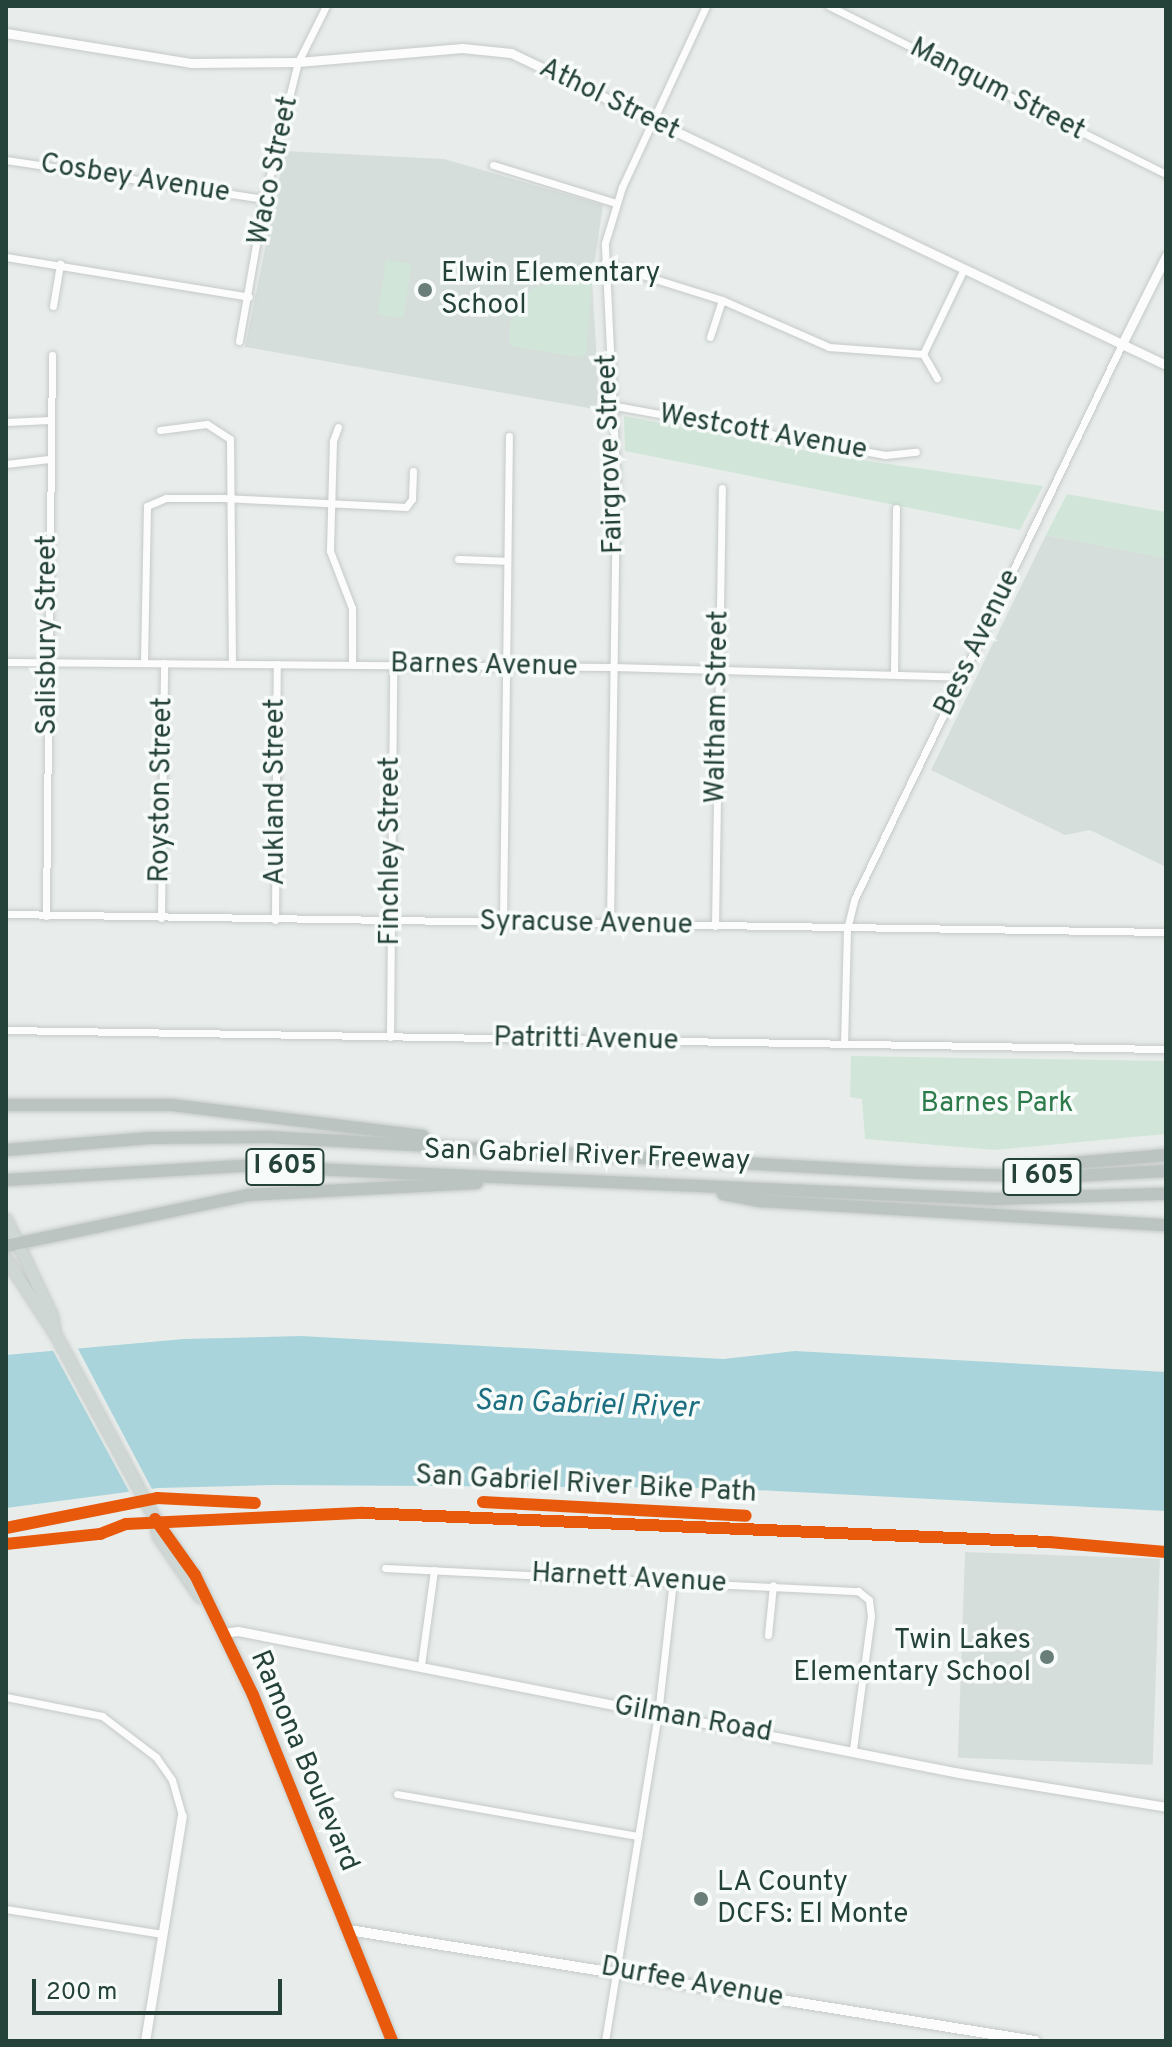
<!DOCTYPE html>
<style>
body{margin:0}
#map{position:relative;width:1172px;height:2047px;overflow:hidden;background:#e8edeb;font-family:Overpass,sans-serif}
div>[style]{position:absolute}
.built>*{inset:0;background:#d6dedb;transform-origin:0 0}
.green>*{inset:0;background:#d1e6d8;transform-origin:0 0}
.water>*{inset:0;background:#a9d4db}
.pier>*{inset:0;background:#e8edeb}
.roads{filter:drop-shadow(0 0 2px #c5cac8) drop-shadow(0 0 2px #c5cac8)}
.minor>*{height:7px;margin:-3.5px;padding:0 3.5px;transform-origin:3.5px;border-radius:3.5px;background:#fcfcfc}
.tertiary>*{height:9px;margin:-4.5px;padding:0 4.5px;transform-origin:4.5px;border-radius:4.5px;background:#fcfcfc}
.secondary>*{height:10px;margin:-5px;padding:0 5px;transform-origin:5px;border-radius:5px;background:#fcfcfc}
.primary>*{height:11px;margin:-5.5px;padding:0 5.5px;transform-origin:5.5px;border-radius:5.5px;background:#cfd7d5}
.motorway>*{height:12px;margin:-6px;padding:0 6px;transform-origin:6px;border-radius:6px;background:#bcc4c2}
.cycleway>*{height:12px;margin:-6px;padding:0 6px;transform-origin:6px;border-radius:6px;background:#e8590c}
.dots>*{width:22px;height:22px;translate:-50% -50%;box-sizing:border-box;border:4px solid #f7fbf9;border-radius:50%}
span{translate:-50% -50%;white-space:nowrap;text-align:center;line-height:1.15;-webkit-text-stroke:7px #f7fbf9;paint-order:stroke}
.shield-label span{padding:2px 6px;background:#f7fbf9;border:2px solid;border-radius:6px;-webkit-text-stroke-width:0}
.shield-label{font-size:26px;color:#24423a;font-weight:700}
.street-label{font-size:28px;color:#24423a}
.poi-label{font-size:28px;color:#24423a}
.left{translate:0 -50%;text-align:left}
.right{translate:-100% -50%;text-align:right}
.park-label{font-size:28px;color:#2d7a4b}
.water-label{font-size:30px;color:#1c6f80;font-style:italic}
.frame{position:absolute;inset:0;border:8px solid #24423a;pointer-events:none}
.scale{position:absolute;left:32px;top:1979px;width:250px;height:36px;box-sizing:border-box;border:4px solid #24423a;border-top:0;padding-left:10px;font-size:24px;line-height:28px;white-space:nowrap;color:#24423a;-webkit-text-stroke:6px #f7fbf9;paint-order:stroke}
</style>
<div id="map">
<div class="built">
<div style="clip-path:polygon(285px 151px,444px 159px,603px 205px,592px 280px,600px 410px,245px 347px)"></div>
<div style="clip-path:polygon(1046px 535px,1166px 558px,1166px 867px,1090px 830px,1065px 835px,931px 770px)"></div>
<div style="left:965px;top:1552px;width:195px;height:206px;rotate:2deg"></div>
</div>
<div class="green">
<div style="left:386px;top:260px;width:26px;height:55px;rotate:9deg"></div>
<div style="clip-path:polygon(563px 278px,592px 280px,586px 353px,579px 357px,510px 346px,510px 325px,522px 300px,534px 288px)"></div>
<div style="clip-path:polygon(624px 416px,839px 457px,1043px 486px,1020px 530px,625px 451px)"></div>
<div style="clip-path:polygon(1067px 494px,1166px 512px,1166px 558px,1046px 535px)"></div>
<div style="clip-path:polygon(851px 1056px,1166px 1061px,1166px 1134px,995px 1150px,865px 1139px,862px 1099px,850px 1097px)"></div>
</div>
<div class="water">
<div style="clip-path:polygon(301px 1336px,723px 1359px,795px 1351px,1166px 1372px,1166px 1511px,717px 1488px,274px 1485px,158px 1488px,6px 1508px,6px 1355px,184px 1339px)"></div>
</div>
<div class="pier">
<div style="clip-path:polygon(76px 1345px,154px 1493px,131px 1495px,51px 1347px)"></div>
</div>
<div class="roads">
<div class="minor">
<div style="left:829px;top:6px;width:377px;rotate:26.5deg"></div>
<div style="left:6px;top:160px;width:261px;rotate:8.6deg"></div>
<div style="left:493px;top:165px;width:129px;rotate:17.2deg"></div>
<div style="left:6px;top:257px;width:246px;rotate:9.3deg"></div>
<div style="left:604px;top:263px;width:124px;rotate:17.4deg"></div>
<div style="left:722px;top:300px;width:117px;rotate:23.7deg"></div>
<div style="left:829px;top:347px;width:94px;rotate:4.3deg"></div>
<div style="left:923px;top:354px;width:28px;rotate:60deg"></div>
<div style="left:53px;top:306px;width:43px;rotate:-80.5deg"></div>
<div style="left:710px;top:337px;width:39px;rotate:-72deg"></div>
<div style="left:239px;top:341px;width:144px;rotate:-80deg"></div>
<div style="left:264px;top:199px;width:141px;rotate:-76.1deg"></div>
<div style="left:298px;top:62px;width:63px;rotate:-63.4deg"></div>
<div style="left:923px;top:354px;width:92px;rotate:-64.3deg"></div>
<div style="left:610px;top:405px;width:280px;rotate:10.3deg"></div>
<div style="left:885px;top:455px;width:31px;rotate:-6deg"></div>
<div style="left:6px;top:422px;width:44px;rotate:-2.6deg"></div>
<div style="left:338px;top:427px;width:15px;rotate:110deg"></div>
<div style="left:333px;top:441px;width:110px;rotate:91.6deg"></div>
<div style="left:330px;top:551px;width:61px;rotate:68.9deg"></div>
<div style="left:352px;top:608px;width:56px;rotate:90deg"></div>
<div style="left:160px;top:430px;width:47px;rotate:-7.3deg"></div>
<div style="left:207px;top:424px;width:27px;rotate:33deg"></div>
<div style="left:230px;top:439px;width:225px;rotate:89.5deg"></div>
<div style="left:6px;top:464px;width:43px;rotate:-6.6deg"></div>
<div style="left:458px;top:559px;width:49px;rotate:2.3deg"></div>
<div style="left:6px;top:662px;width:607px;rotate:0.47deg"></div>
<div style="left:613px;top:667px;width:349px;rotate:1.6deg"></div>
<div style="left:144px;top:662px;width:156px;rotate:-88.9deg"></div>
<div style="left:147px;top:506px;width:21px;rotate:-23deg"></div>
<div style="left:166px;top:498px;width:57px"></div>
<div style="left:223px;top:498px;width:183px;rotate:2.8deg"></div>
<div style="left:406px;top:507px;width:10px;rotate:-53deg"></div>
<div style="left:412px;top:499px;width:28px;rotate:-88deg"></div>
<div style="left:894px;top:672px;width:164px;rotate:-89.3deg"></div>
<div style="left:6px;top:914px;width:1160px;rotate:0.89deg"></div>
<div style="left:46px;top:916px;width:561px;rotate:-89.39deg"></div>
<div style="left:161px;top:918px;width:255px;rotate:-89.3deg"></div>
<div style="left:275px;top:920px;width:256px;rotate:-89.6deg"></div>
<div style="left:503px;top:922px;width:486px;rotate:-89.3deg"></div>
<div style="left:610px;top:924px;width:452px;rotate:-89.2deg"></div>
<div style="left:616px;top:472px;width:229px;rotate:-92.8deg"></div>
<div style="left:605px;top:243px;width:59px;rotate:-73.1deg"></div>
<div style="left:622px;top:187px;width:200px;rotate:-65.1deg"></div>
<div style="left:715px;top:926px;width:438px;rotate:-89.1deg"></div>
<div style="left:6px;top:1030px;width:1160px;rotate:0.94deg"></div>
<div style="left:390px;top:1037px;width:372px;rotate:-89.5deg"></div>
<div style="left:844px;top:1044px;width:115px;rotate:-88.5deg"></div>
<div style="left:847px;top:929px;width:32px;rotate:-76deg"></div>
<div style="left:855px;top:898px;width:613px;rotate:-64.27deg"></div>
<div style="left:385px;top:1568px;width:474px;rotate:2.8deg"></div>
<div style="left:858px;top:1591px;width:14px;rotate:39deg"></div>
<div style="left:869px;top:1600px;width:16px;rotate:83deg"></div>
<div style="left:871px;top:1616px;width:135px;rotate:97.7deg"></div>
<div style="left:768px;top:1635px;width:50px;rotate:-84.3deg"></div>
<div style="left:421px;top:1665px;width:96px;rotate:-82.2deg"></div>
<div style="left:6px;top:1697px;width:98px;rotate:11.2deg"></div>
<div style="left:102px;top:1716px;width:68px;rotate:37.2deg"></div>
<div style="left:156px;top:1757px;width:28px;rotate:55deg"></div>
<div style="left:172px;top:1780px;width:37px;rotate:74deg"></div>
<div style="left:397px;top:1794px;width:245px;rotate:9.9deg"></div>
<div style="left:6px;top:1909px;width:158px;rotate:9.1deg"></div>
<div style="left:605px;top:2041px;width:331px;rotate:-80.8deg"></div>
<div style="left:658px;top:1714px;width:135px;rotate:-83.6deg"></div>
</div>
<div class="tertiary">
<div style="left:6px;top:33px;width:187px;rotate:9.2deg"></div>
<div style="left:191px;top:63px;width:107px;rotate:-0.5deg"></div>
<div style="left:298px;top:62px;width:165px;rotate:-4.9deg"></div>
<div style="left:462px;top:48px;width:49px;rotate:5.8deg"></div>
<div style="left:511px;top:53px;width:726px;rotate:25.47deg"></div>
<div style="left:1121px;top:346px;width:101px;rotate:-63.4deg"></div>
<div style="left:222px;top:1633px;width:16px;rotate:-7deg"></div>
<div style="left:238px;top:1631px;width:735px;rotate:11.14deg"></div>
<div style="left:959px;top:1773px;width:210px;rotate:9.3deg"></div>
<div style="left:145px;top:2041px;width:228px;rotate:-80.7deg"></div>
</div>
<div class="secondary">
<div style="left:349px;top:1930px;width:695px;rotate:9.19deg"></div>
</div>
<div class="primary">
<div style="left:6px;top:1219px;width:107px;rotate:64.6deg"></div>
<div style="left:52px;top:1316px;width:15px;rotate:82deg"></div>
<div style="left:6px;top:1259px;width:87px;rotate:56.7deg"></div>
<div style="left:54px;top:1332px;width:213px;rotate:61.6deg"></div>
<div style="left:155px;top:1519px;width:69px;rotate:54.5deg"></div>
<div style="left:195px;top:1575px;width:133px;rotate:64.2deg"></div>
<div style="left:253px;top:1695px;width:373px;rotate:68.1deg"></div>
<div style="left:155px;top:1519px;width:17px;rotate:80deg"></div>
<div style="left:158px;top:1536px;width:74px;rotate:55.5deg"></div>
</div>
<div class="motorway">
<div style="left:6px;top:1105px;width:166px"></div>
<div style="left:172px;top:1105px;width:253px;rotate:7deg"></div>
<div style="left:6px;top:1150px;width:144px;rotate:-4.8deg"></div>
<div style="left:149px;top:1138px;width:119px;rotate:-0.5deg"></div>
<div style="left:268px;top:1137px;width:652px;rotate:3.17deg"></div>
<div style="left:919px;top:1173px;width:135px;rotate:1.7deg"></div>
<div style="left:1054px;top:1177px;width:112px;rotate:-3.1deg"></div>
<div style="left:1014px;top:1168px;width:153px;rotate:-4.9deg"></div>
<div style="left:6px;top:1180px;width:239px;rotate:-3.4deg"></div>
<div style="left:245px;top:1166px;width:749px;rotate:2.53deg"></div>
<div style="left:993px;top:1199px;width:173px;rotate:-1.7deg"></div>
<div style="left:723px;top:1194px;width:38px;rotate:11deg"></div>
<div style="left:760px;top:1201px;width:407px;rotate:3.4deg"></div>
<div style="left:6px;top:1246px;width:247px;rotate:-11.9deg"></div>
<div style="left:248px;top:1195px;width:229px;rotate:-3deg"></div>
</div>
</div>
<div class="cycleway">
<div style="left:483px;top:1502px;width:263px;rotate:3deg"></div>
<div style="left:155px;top:1519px;width:69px;rotate:54.5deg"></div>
<div style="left:195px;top:1575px;width:133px;rotate:64.2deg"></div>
<div style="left:253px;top:1695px;width:373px;rotate:68.1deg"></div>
<div style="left:6px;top:1528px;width:154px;rotate:-11.2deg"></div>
<div style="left:157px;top:1498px;width:98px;rotate:2.9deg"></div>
<div style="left:6px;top:1544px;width:95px;rotate:-6.1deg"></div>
<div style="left:100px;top:1534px;width:28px;rotate:-21deg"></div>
<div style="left:126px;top:1524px;width:237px;rotate:-2.7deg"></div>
<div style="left:363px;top:1513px;width:687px;rotate:2.42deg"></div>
<div style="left:1049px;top:1542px;width:117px;rotate:4.9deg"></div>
</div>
<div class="dots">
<div style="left:425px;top:290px;background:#697e78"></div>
<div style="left:1047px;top:1657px;background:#697e78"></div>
<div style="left:701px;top:1899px;background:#697e78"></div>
</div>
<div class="shield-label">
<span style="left:285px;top:1167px">I 605</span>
<span style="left:1042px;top:1177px">I 605</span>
</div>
<div class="street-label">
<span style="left:997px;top:90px;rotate:27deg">Mangum Street</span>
<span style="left:609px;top:100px;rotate:26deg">Athol Street</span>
<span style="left:274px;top:171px;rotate:-78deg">Waco Street</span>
<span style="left:135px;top:179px;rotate:9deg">Cosbey Avenue</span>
<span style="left:763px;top:433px;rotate:10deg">Westcott Avenue</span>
<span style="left:611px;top:454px;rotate:-92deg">Fairgrove Street</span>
<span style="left:48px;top:635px;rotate:-90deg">Salisbury Street</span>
<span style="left:978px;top:643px;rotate:-64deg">Bess Avenue</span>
<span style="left:484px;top:666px;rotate:1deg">Barnes Avenue</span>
<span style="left:718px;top:707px;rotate:-89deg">Waltham Street</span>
<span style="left:162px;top:790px;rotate:-89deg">Royston Street</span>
<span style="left:276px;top:792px;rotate:-90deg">Aukland Street</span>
<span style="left:391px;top:851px;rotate:-90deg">Finchley Street</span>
<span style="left:586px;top:924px;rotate:1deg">Syracuse Avenue</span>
<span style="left:586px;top:1040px;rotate:1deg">Patritti Avenue</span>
<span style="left:587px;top:1156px;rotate:2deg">San Gabriel River Freeway</span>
<span style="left:586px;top:1485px;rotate:3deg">San Gabriel River Bike Path</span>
<span style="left:629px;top:1579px;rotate:3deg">Harnett Avenue</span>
<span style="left:693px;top:1720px;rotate:10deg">Gilman Road</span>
<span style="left:304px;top:1761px;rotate:67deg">Ramona Boulevard</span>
<span style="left:692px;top:1983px;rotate:10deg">Durfee Avenue</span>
</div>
<div class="poi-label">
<span class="left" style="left:441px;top:290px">Elwin Elementary<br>School</span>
<span class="right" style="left:1031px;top:1657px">Twin Lakes<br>Elementary School</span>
<span class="left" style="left:717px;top:1899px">LA County<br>DCFS: El Monte</span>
</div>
<div class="park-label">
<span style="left:997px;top:1104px">Barnes Park</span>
</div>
<div class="water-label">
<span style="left:586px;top:1406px;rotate:2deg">San Gabriel River</span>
</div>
<div class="frame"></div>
<div class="scale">200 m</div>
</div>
